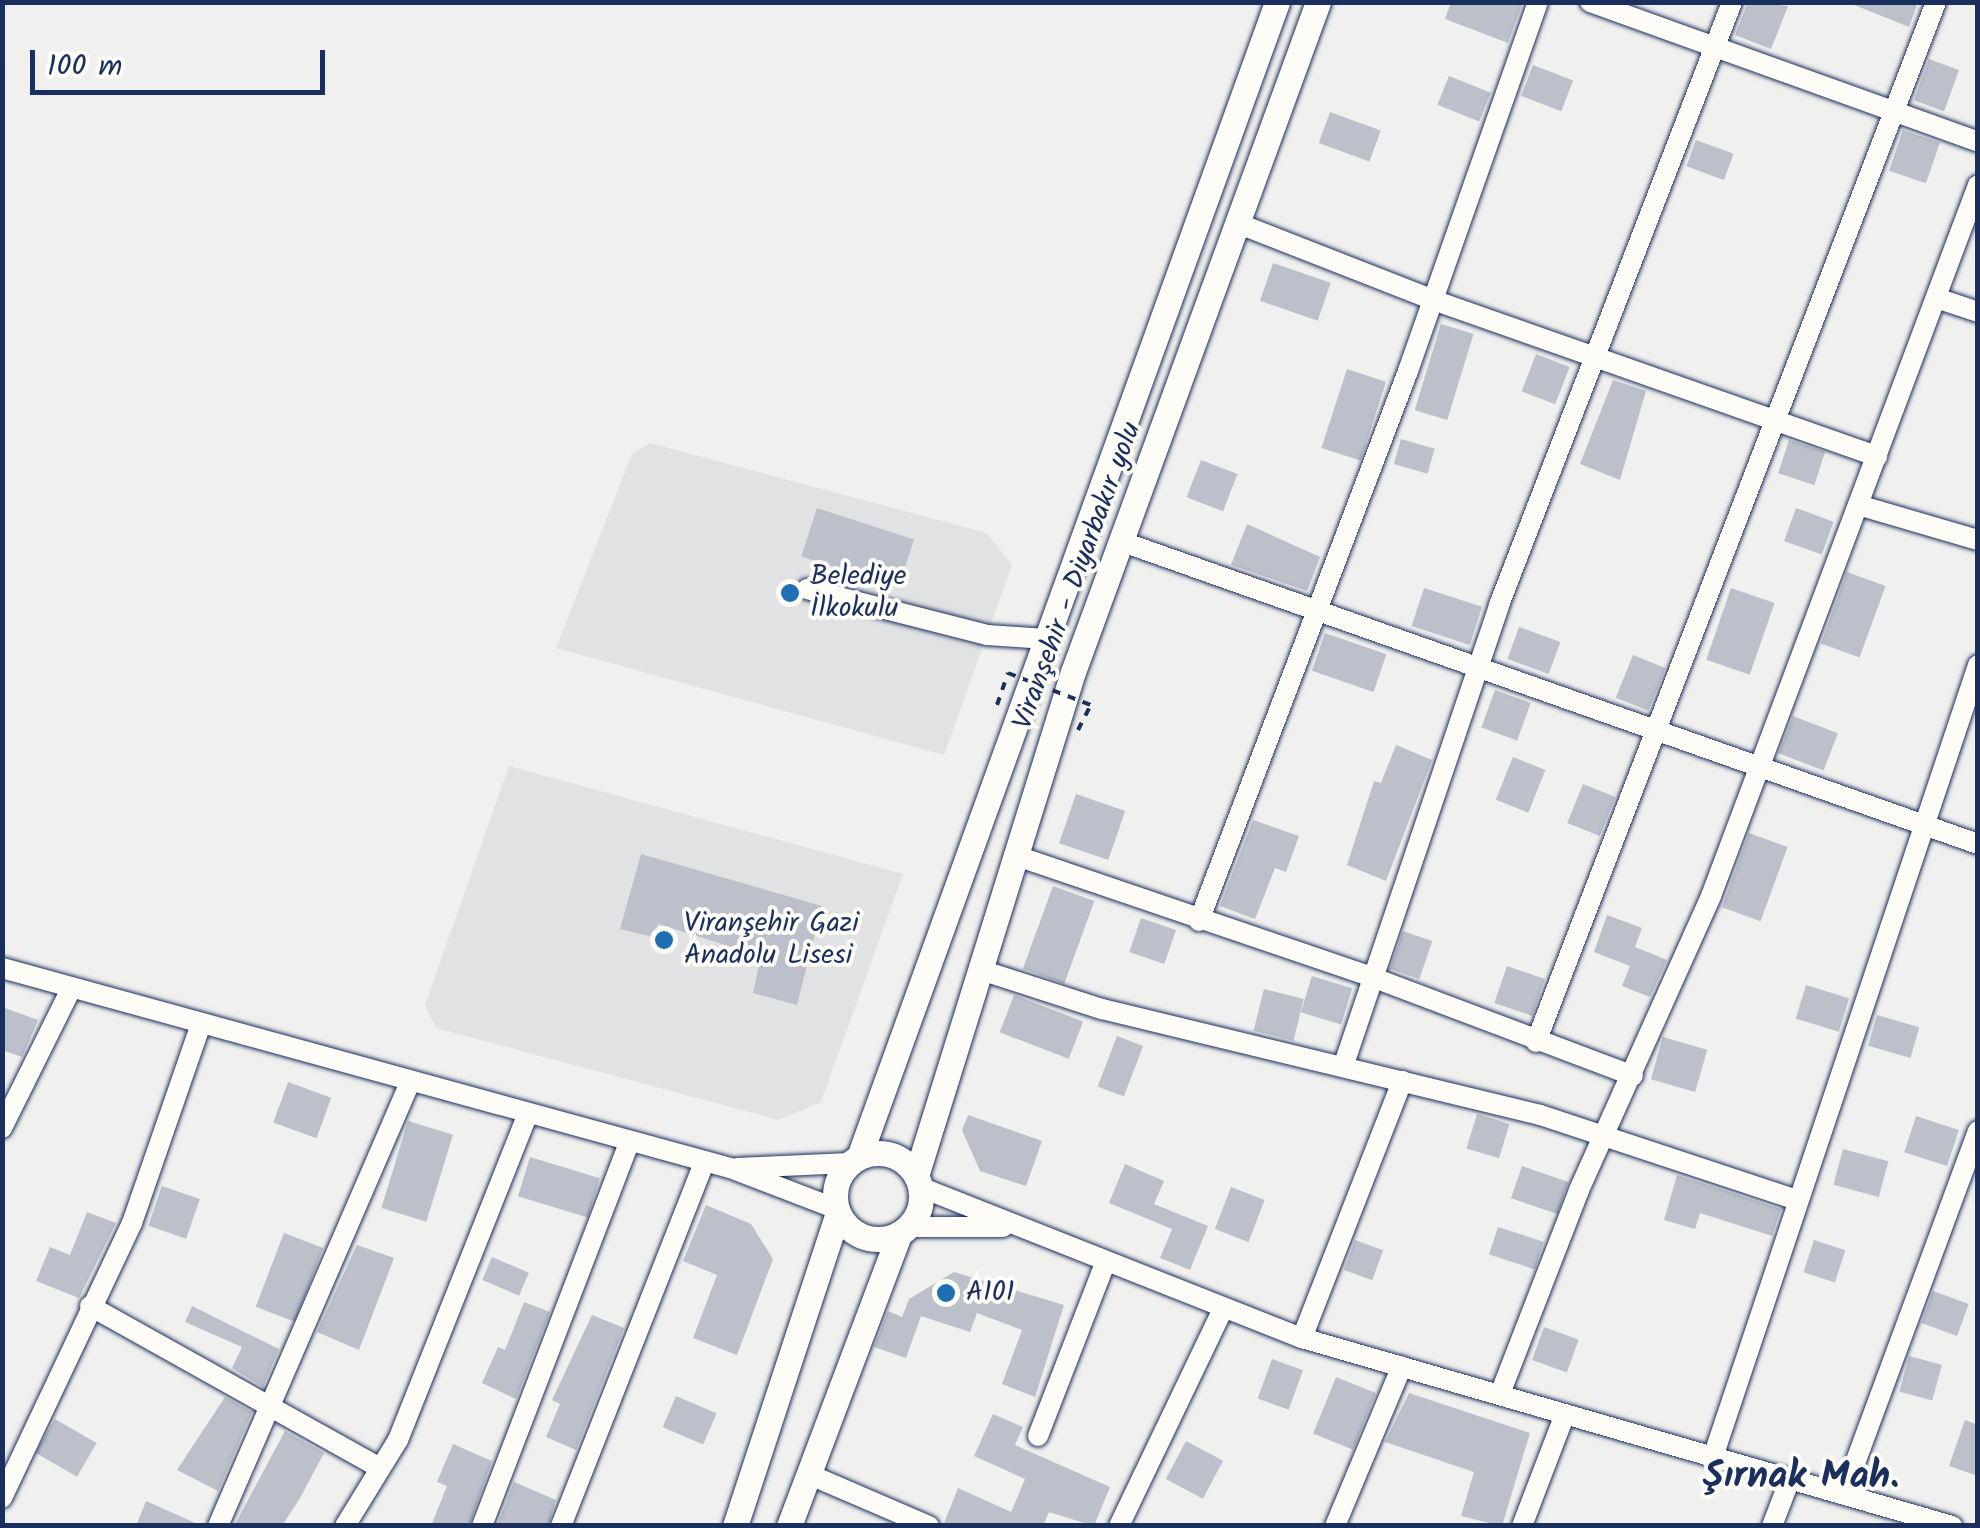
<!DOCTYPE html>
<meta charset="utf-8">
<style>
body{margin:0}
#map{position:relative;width:1980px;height:1528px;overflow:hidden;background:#f0f0ee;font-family:Kalam,sans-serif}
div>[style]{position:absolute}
.built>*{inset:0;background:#e0e2e3}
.building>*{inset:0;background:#bbc0ca;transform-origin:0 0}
.path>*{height:4px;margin-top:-2px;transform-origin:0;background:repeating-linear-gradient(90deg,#1b2f5e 0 8px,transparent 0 16px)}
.roads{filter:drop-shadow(0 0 2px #1b2f5e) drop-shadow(0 0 2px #1b2f5e)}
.minor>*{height:20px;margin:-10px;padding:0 10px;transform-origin:10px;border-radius:10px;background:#fdfcf7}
.major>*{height:25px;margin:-12.5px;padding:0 12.5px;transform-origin:12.5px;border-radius:12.5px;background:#fdfcf7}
.major>.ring{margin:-12.5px;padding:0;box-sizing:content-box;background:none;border:25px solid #fdfcf7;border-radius:50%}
.path-bridge>*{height:4px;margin-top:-2px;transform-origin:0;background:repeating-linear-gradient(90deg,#1b2f5e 0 8px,transparent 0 16px)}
.dots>*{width:28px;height:28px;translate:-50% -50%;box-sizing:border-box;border:5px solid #fdfcf7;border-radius:50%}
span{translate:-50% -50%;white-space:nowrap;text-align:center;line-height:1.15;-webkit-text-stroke:8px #fdfcf7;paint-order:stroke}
.street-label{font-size:28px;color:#1b2f5e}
.poi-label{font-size:28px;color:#1b2f5e}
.left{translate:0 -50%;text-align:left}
.district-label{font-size:38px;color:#1b2f5e;font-weight:700}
.frame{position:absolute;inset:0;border:5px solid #1b2f5e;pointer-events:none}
.scale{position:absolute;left:30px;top:50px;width:295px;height:45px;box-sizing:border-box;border:5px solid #1b2f5e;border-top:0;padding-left:12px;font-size:30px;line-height:35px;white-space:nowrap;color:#1b2f5e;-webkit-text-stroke:8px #fdfcf7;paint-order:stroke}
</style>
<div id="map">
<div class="built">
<div style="clip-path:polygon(650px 443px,987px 533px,1012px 565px,944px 755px,556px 648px,632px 454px)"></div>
<div style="clip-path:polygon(509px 766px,903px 874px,821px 1102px,779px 1120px,436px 1028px,425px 1005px)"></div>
</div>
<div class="building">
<div style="clip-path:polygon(1451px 2px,1523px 2px,1508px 43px,1445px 19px)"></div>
<div style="clip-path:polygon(1748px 2px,1788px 6px,1771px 49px,1735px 35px)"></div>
<div style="clip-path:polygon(1847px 2px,1918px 2px,1909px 27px)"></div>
<div style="left:1929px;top:59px;width:32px;height:44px;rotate:20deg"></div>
<div style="left:1533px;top:65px;width:43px;height:33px;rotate:21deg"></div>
<div style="left:1449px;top:76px;width:45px;height:31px;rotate:22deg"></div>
<div style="left:1330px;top:112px;width:54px;height:33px;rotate:20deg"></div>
<div style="left:1903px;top:130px;width:39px;height:43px;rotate:19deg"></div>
<div style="left:1696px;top:140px;width:40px;height:28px;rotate:20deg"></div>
<div style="left:1273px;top:263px;width:61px;height:40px;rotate:19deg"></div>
<div style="left:1441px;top:324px;width:34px;height:90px;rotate:17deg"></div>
<div style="left:1536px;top:354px;width:36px;height:40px;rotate:21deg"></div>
<div style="left:1347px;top:369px;width:41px;height:83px;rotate:18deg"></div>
<div style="clip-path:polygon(1613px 380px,1646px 391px,1620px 480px,1580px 464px)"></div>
<div style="left:1401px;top:439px;width:35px;height:26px;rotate:16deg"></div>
<div style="left:1789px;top:440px;width:38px;height:35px;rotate:18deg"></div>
<div style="left:1201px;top:460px;width:39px;height:40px;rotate:21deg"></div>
<div style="left:817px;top:508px;width:102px;height:51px;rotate:18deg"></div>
<div style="left:1796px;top:508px;width:40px;height:35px;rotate:20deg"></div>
<div style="clip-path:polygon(1247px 524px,1320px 557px,1307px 591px,1231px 565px)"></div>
<div style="left:1847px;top:572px;width:41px;height:76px;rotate:20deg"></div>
<div style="left:1424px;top:588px;width:61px;height:40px;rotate:18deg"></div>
<div style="left:1731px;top:588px;width:46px;height:76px;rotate:19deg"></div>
<div style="left:1519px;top:627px;width:44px;height:34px;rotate:20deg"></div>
<div style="left:1325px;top:633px;width:65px;height:40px;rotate:19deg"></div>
<div style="left:1633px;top:655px;width:35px;height:46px;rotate:22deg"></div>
<div style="left:1495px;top:690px;width:38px;height:40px;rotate:20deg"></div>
<div style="left:1793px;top:716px;width:48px;height:40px;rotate:21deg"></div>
<div style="clip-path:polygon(1396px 745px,1432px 760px,1386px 881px,1347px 865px,1374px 781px,1381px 783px)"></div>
<div style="left:1513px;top:757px;width:35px;height:46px;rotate:22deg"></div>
<div style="left:1583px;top:784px;width:35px;height:42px;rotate:22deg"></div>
<div style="left:1076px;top:794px;width:52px;height:52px;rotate:19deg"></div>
<div style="clip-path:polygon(1253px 820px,1299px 836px,1286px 872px,1275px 868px,1255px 919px,1220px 906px)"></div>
<div style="left:1749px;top:833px;width:41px;height:79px;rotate:20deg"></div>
<div style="clip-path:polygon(641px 854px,822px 906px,797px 1005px,753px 993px,761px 956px,658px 924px,653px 937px,620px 929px)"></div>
<div style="left:1053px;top:886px;width:44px;height:88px;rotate:20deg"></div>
<div style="clip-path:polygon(1607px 915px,1642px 928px,1635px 947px,1667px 960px,1650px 997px,1622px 986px,1630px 966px,1594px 952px)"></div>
<div style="left:1141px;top:918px;width:37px;height:36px;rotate:19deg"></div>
<div style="left:1403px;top:931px;width:31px;height:40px;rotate:19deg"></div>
<div style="left:1507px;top:966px;width:40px;height:39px;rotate:19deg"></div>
<div style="left:1312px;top:976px;width:42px;height:38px;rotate:17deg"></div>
<div style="left:1806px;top:985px;width:45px;height:35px;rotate:17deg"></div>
<div style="left:1264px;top:989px;width:41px;height:43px;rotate:14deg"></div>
<div style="left:1014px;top:995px;width:74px;height:40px;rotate:21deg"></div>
<div style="clip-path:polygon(2px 1007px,38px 1020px,22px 1057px,2px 1050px)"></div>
<div style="left:1877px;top:1015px;width:44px;height:32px;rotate:16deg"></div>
<div style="left:1117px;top:1036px;width:28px;height:54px;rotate:21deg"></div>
<div style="left:1663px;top:1037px;width:46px;height:44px;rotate:16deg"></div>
<div style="left:288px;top:1082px;width:46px;height:43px;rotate:20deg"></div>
<div style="left:1477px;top:1114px;width:34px;height:36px;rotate:17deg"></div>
<div style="clip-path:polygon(968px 1115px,1042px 1141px,1026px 1186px,980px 1171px,962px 1130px)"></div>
<div style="left:1916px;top:1116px;width:45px;height:38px;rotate:18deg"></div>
<div style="left:408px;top:1121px;width:47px;height:91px;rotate:17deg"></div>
<div style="left:1843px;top:1149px;width:47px;height:37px;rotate:15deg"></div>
<div style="left:530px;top:1157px;width:73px;height:41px;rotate:17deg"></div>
<div style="clip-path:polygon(1125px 1164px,1164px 1181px,1154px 1204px,1208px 1226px,1190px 1270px,1160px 1258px,1172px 1229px,1109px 1203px)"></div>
<div style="left:1522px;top:1166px;width:49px;height:34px;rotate:19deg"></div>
<div style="clip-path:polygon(1677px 1175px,1781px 1209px,1772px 1236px,1700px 1213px,1695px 1229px,1664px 1220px)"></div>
<div style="left:162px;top:1186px;width:40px;height:42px;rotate:19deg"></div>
<div style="left:1231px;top:1187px;width:36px;height:45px;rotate:21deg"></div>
<div style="clip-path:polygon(706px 1205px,751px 1224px,773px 1259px,737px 1355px,693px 1338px,717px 1275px,683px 1261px)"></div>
<div style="clip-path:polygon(87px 1212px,116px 1223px,79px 1298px,36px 1281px,50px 1247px,70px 1255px)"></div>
<div style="left:1498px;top:1227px;width:48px;height:29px;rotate:18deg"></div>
<div style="left:284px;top:1233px;width:42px;height:79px;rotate:21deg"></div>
<div style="left:1355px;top:1240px;width:30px;height:32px;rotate:20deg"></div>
<div style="left:1814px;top:1240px;width:33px;height:34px;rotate:18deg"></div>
<div style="clip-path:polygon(357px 1245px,394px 1258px,359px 1350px,317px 1332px)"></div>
<div style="left:492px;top:1257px;width:40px;height:25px;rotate:23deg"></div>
<div style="clip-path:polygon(954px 1272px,1064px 1305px,1035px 1397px,1002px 1384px,1022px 1330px,977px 1313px,970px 1332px,921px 1316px,906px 1358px,874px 1347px,888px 1311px,902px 1317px,909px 1299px)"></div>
<div style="left:1933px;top:1291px;width:38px;height:34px;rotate:20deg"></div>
<div style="clip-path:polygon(524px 1302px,550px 1312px,516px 1399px,482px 1383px,498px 1347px,505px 1350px)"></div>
<div style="clip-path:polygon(192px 1306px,279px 1349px,263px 1387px,232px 1368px,242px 1347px,185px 1322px)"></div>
<div style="clip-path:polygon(592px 1315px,624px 1328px,576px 1450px,546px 1437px,560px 1404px,552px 1400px)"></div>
<div style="left:1544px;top:1327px;width:37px;height:35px;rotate:20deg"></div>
<div style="left:1909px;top:1356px;width:34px;height:37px;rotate:15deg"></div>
<div style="left:1272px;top:1359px;width:33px;height:42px;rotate:20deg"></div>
<div style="left:1336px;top:1377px;width:43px;height:61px;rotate:22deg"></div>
<div style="clip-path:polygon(1409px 1393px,1530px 1433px,1502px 1526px,1461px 1516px,1474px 1472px,1385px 1442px)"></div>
<div style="left:676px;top:1396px;width:44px;height:34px;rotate:23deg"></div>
<div style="clip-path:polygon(225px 1397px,252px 1412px,218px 1491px,177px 1470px)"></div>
<div style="clip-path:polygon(993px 1414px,1023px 1427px,1015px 1445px,1110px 1487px,1094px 1526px,1049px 1512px,1043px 1526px,943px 1526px,958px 1488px,1011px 1512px,1025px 1479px,974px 1456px)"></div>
<div style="left:55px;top:1419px;width:48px;height:39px;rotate:30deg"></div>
<div style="clip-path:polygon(1965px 1420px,1978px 1425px,1978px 1476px,1949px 1466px)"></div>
<div style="clip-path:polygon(285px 1431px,324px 1453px,300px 1498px,282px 1526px,234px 1526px)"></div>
<div style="left:1186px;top:1441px;width:42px;height:43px;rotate:28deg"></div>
<div style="clip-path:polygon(453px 1444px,492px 1461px,469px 1526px,431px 1526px,447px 1486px,437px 1482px)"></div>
<div style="clip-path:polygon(514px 1482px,556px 1500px,548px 1526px,497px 1526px)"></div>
<div style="clip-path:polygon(146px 1501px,202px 1526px,136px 1526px)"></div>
</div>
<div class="path">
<div style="left:997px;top:705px;width:34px;rotate:-71deg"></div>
<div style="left:1078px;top:730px;width:28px;rotate:-63deg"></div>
</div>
<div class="roads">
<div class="minor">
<div style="left:1590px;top:2px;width:412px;rotate:19.8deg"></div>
<div style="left:1237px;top:223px;width:211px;rotate:21.4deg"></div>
<div style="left:1433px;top:300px;width:471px;rotate:19.4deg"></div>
<div style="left:1936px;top:298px;width:44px;rotate:18.4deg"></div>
<div style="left:1858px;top:505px;width:125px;rotate:16.3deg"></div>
<div style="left:1120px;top:541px;width:910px;rotate:19.45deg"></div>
<div style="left:807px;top:589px;width:186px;rotate:14.3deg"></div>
<div style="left:987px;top:635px;width:60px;rotate:3.8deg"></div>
<div style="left:1014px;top:855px;width:375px;rotate:18.8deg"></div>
<div style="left:1369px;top:976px;width:282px;rotate:20.7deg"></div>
<div style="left:1199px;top:921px;width:588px;rotate:-69.19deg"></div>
<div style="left:1408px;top:371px;width:391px;rotate:-70.6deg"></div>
<div style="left:2px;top:968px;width:755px;rotate:15.36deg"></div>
<div style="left:730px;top:1168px;width:115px;rotate:21deg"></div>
<div style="left:984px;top:971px;width:124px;rotate:17.9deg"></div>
<div style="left:1102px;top:1009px;width:451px;rotate:13.6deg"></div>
<div style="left:1540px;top:1115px;width:271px;rotate:18.3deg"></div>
<div style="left:1536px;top:1042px;width:1114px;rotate:-68.96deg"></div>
<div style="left:1344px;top:1064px;width:484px;rotate:-71.3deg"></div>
<div style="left:1499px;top:605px;width:646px;rotate:-68.87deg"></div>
<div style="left:2px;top:1128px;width:157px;rotate:-63.6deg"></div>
<div style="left:737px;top:1168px;width:113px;rotate:-2.5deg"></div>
<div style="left:920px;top:1187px;width:411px;rotate:21.6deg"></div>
<div style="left:1302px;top:1338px;width:677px;rotate:16.13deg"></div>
<div style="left:908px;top:1227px;width:95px"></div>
<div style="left:90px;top:1306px;width:332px;rotate:29.2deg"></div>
<div style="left:1302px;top:1338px;width:276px;rotate:-68.7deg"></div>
<div style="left:1500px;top:1394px;width:219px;rotate:-68.8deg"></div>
<div style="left:1579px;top:1190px;width:322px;rotate:-65.8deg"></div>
<div style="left:1711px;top:896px;width:759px;rotate:-69.42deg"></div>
<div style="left:1038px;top:1436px;width:186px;rotate:-68.8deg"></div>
<div style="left:1713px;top:1457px;width:835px;rotate:-71.5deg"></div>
<div style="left:808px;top:1474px;width:132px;rotate:23.3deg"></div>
<div style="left:1844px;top:1493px;width:386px;rotate:-69.7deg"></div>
<div style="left:2px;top:1498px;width:304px;rotate:-64.7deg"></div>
<div style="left:132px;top:1223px;width:211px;rotate:-70.9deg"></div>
<div style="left:218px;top:1526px;width:482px;rotate:-66.6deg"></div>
<div style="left:345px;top:1526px;width:101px;rotate:-58.4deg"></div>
<div style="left:398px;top:1440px;width:349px;rotate:-68.3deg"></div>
<div style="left:482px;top:1526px;width:409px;rotate:-69deg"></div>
<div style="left:561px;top:1526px;width:392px;rotate:-68.5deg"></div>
<div style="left:1119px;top:1526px;width:241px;rotate:-64.4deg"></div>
<div style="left:1335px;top:1526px;width:173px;rotate:-67.3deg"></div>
<div style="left:1522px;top:1526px;width:120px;rotate:-69deg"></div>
<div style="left:1772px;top:1526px;width:50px;rotate:-69deg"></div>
</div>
<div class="major">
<div class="ring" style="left:835px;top:1153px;width:61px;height:61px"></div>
<div style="left:859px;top:1157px;width:1228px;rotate:-70.1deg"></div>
<div style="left:916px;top:1176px;width:528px;rotate:-72.7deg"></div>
<div style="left:1073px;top:672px;width:713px;rotate:-69.91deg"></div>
<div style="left:735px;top:1526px;width:330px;rotate:-71.8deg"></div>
<div style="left:789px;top:1526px;width:313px;rotate:-69.3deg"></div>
</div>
</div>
<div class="path-bridge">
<div style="left:1008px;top:673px;width:89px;rotate:21.1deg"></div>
</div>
<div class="dots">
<div style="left:790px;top:593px;background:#1f6fb2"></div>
<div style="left:664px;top:940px;background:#1f6fb2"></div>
<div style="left:946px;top:1293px;background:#1f6fb2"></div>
</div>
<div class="street-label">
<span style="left:1078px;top:576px;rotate:-70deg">Viranşehir - Diyarbakır yolu</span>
</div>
<div class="poi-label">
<span class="left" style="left:810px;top:593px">Belediye<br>İlkokulu</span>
<span class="left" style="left:684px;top:940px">Viranşehir Gazi<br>Anadolu Lisesi</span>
<span class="left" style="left:966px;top:1293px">A101</span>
</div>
<div class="district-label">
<span style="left:1801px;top:1478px">Şırnak Mah.</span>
</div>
<div class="frame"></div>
<div class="scale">100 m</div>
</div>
